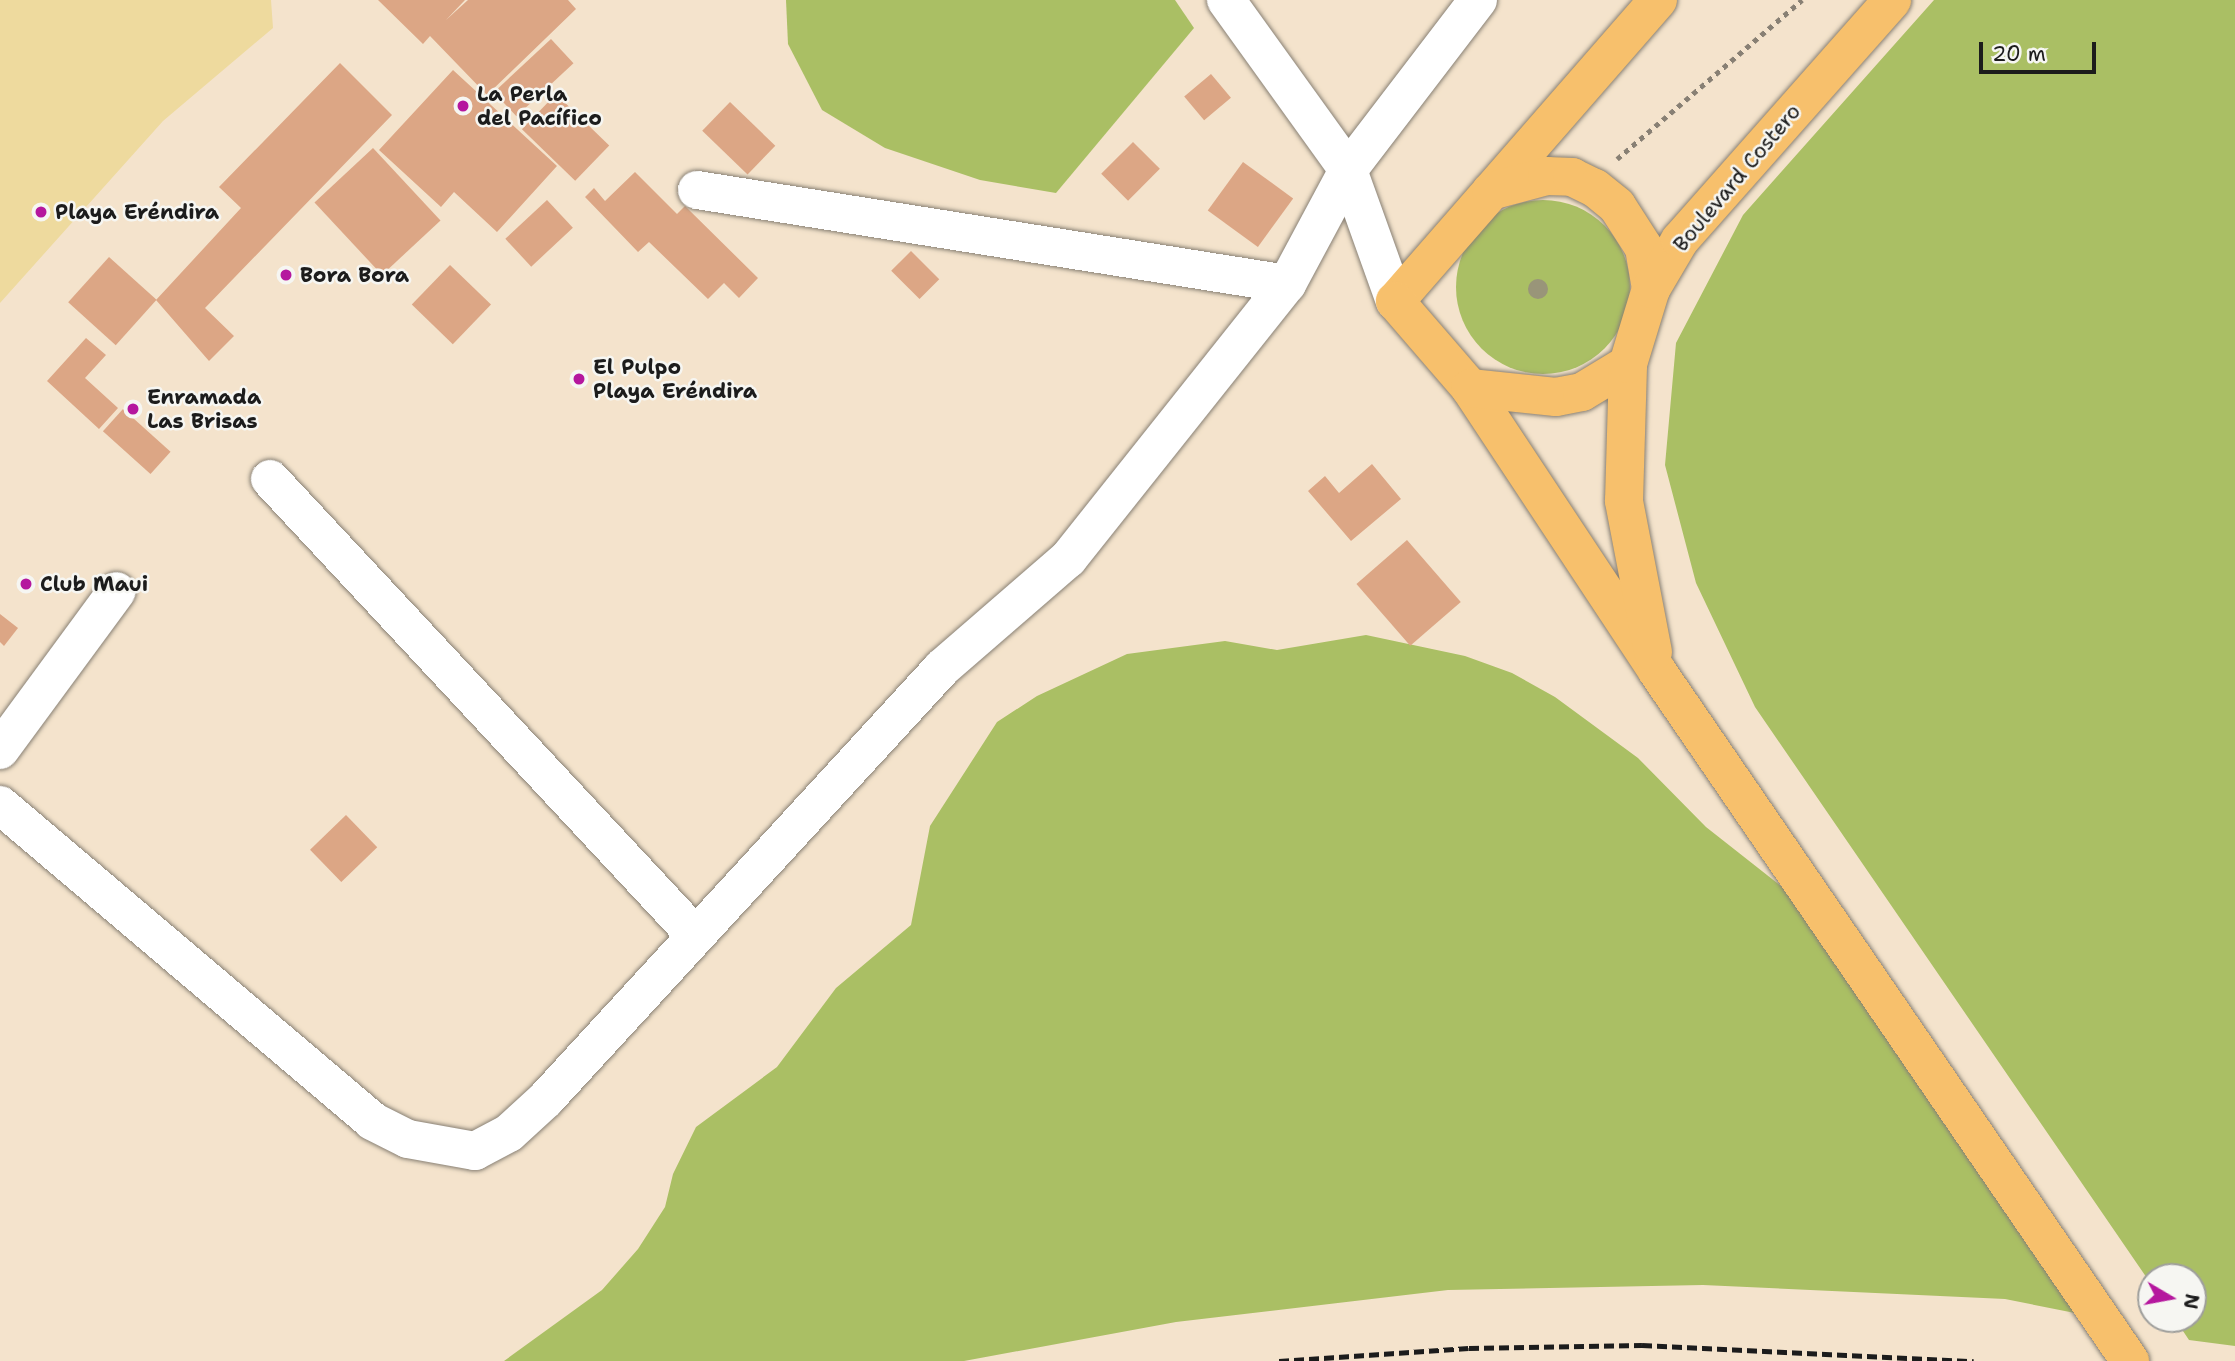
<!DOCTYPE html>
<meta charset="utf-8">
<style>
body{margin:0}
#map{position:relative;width:2235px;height:1361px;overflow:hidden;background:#f4e3cc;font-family:"Shantell Sans",sans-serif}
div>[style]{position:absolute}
.green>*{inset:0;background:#aabf64}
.round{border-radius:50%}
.sand>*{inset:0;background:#eeda9e}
.building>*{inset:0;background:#dca685;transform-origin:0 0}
.path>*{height:4.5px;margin-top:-2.25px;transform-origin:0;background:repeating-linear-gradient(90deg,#888074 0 5px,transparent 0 10px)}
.roads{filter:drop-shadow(0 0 2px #888074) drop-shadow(0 0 2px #888074)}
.minor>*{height:38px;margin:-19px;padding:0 19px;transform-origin:19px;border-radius:19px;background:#fff}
.major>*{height:38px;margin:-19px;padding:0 19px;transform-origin:19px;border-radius:19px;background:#f7c06c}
.rail>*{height:5px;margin-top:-2.5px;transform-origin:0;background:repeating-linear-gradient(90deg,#1c1c1c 0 10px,transparent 0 15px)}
.trees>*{width:20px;height:20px;margin:-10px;border-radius:50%;background:#999579}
.dots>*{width:19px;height:19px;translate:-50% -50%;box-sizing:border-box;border:4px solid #f6f6f2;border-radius:50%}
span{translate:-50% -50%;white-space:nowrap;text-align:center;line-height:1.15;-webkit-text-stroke:5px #f6f6f2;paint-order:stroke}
.poi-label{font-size:21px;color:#1c1c1c;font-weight:700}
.left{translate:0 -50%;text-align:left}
.street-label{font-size:21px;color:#1c1c1c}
.north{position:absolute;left:2137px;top:1263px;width:70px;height:70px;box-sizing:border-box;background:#f6f6f2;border:2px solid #9f9f9c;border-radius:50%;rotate:100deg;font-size:19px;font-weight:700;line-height:28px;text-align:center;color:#1c1c1c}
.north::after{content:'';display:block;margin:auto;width:24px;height:32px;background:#b5179e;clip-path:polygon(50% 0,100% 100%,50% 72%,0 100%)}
.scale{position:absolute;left:1979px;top:42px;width:117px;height:32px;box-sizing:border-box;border:4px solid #1c1c1c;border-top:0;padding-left:9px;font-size:21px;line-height:24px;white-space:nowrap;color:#1c1c1c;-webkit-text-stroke:5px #f6f6f2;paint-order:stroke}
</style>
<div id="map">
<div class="green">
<div style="clip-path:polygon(786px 0,1175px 0,1194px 28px,1056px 193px,980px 180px,885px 148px,822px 110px,788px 44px)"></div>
<div style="clip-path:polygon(1934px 0,2235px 0,2235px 1346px,2189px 1340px,2175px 1319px,2193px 1319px,2193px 1277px,2151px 1277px,2151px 1284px,1755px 707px,1696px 583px,1665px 465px,1676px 343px,1743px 215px)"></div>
<div class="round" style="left:1456px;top:200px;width:174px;height:174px"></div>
<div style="clip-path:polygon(1366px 635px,1465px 656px,1512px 673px,1555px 697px,1638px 758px,1706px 827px,1786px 890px,2085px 1315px,2005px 1299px,1703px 1285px,1448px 1290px,1176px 1322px,964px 1361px,504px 1361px,602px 1290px,638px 1249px,665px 1207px,673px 1174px,696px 1127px,777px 1067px,836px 988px,911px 925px,930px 826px,997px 722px,1037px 696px,1127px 654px,1225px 641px,1277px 650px)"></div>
</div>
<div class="sand">
<div style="clip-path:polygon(0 0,271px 0,273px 28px,163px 121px,0 303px)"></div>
</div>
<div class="building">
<div style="clip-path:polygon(378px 0,465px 0,446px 20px,468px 0,568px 0,576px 9px,487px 95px,430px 36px,423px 44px)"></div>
<div style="left:551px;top:39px;width:33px;height:78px;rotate:47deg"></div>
<div style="clip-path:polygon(340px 63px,392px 115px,205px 308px,234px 336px,209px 361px,156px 300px,241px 208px,219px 187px)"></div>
<div style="clip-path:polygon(453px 70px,557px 166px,497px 232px,454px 192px,441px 207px,379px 150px)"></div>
<div style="left:1211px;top:74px;width:31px;height:35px;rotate:50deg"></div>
<div style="left:556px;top:94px;width:74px;height:49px;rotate:44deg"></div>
<div style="left:730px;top:102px;width:63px;height:40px;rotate:44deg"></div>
<div style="left:1133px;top:142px;width:38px;height:45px;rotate:45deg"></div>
<div style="left:373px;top:148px;width:99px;height:80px;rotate:47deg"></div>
<div style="left:1243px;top:162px;width:62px;height:60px;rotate:36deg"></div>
<div style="clip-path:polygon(635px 172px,677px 214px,685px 206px,758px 278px,739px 298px,724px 283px,708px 299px,649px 242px,638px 252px,585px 197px,594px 188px,605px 201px)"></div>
<div style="left:547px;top:200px;width:38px;height:57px;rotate:47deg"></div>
<div style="left:911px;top:251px;width:40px;height:28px;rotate:45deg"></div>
<div style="left:109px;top:257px;width:64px;height:61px;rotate:42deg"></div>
<div style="left:450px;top:265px;width:57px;height:55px;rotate:44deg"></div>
<div style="clip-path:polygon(86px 338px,106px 355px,85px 378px,118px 408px,99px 429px,47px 381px)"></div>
<div style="left:123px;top:409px;width:64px;height:30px;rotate:42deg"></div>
<div style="clip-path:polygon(1372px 464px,1401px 499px,1351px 541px,1308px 491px,1325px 476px,1339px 493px)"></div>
<div style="left:1407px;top:540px;width:82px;height:67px;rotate:49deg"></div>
<div style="clip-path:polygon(0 614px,18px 628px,4px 646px,0 642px)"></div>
<div style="left:346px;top:815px;width:45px;height:50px;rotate:46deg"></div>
</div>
<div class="path">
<div style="left:1617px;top:159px;width:244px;rotate:-40.7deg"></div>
</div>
<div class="roads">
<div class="minor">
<div style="left:1226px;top:0;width:209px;rotate:54.3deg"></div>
<div style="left:1348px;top:170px;width:139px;rotate:70.3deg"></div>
<div style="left:697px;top:190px;width:597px;rotate:9.05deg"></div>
<div style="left:270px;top:479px;width:622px;rotate:47.02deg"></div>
<div style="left:0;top:750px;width:197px;rotate:-53.7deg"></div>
<div style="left:0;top:805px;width:488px;rotate:40.3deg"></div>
<div style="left:372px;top:1121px;width:40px;rotate:26.6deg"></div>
<div style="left:408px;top:1139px;width:68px;rotate:10.2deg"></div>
<div style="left:475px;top:1151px;width:38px;rotate:-28deg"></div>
<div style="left:509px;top:1133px;width:50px;rotate:-42.6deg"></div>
<div style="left:546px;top:1099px;width:585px;rotate:-47.42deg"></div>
<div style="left:942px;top:668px;width:167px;rotate:-40.9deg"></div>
<div style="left:1068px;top:559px;width:352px;rotate:-51.5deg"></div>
<div style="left:1287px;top:284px;width:129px;rotate:-61.8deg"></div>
<div style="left:1348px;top:170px;width:214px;rotate:-52.6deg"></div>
</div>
<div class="major">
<div style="left:1658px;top:0;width:400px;rotate:131.1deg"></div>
<div style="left:1395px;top:301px;width:115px;rotate:49.2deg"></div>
<div style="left:1470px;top:388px;width:339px;rotate:56.5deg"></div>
<div style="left:1657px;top:671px;width:837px;rotate:55.57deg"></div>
<div style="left:1491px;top:191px;width:58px;rotate:-15deg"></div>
<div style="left:1547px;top:176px;width:25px;rotate:2deg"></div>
<div style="left:1572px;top:177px;width:25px;rotate:26deg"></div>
<div style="left:1595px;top:188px;width:28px;rotate:39deg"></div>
<div style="left:1617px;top:206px;width:50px;rotate:57.3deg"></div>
<div style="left:1644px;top:248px;width:42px;rotate:80.3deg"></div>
<div style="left:1470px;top:388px;width:86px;rotate:6deg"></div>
<div style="left:1556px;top:397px;width:26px;rotate:-11deg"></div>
<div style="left:1582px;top:392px;width:54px;rotate:-31.3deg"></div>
<div style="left:1653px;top:652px;width:154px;rotate:-100.9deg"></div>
<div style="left:1624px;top:501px;width:137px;rotate:-88.3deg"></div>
<div style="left:1628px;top:364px;width:78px;rotate:-73deg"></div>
<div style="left:1651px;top:289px;width:57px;rotate:-59.4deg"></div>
<div style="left:1680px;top:240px;width:320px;rotate:-48.5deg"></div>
</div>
</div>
<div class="rail">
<div style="left:1279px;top:1361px;width:190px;rotate:-3.9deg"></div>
<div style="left:1469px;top:1348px;width:173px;rotate:-1deg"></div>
<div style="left:1642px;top:1345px;width:332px;rotate:2.8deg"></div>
</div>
<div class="trees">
<div style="left:1538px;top:289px"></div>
</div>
<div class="dots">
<div style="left:463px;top:106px;background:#b5179e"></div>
<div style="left:41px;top:212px;background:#b5179e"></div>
<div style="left:286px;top:275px;background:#b5179e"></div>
<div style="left:579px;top:379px;background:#b5179e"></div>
<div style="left:133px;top:409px;background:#b5179e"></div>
<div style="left:26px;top:584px;background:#b5179e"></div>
</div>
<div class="poi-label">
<span class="left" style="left:477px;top:106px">La Perla<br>del Pacífico</span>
<span class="left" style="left:55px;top:212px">Playa Eréndira</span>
<span class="left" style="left:300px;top:275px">Bora Bora</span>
<span class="left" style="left:593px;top:379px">El Pulpo<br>Playa Eréndira</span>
<span class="left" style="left:147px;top:409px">Enramada<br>Las Brisas</span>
<span class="left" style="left:40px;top:584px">Club Maui</span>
</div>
<div class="street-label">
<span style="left:1737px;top:178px;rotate:-50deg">Boulevard Costero</span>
</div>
<div class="north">N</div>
<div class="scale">20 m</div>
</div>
